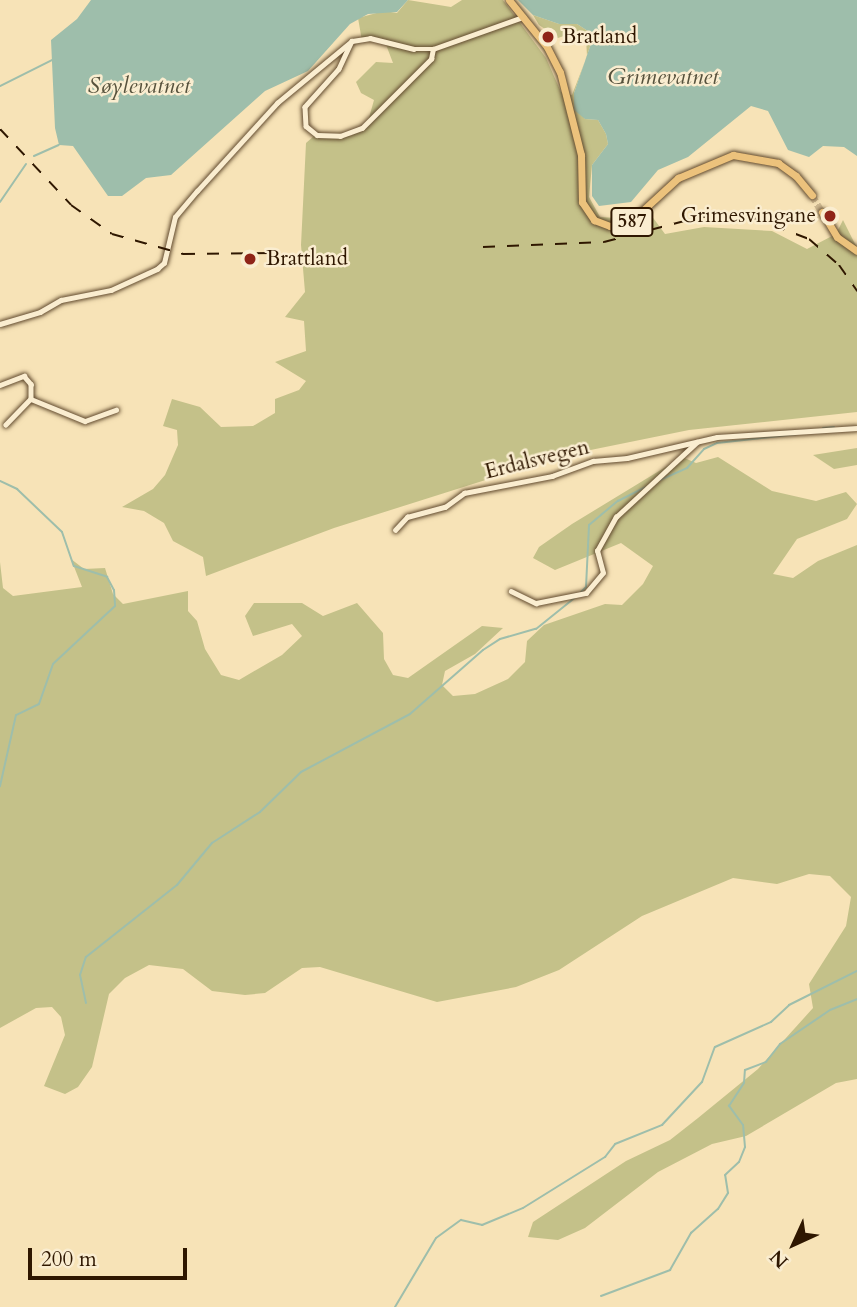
<!DOCTYPE html>
<meta charset="utf-8">
<style>
body{margin:0}
#map{position:relative;width:857px;height:1307px;overflow:hidden;background:#f7e3b7;font-family:Cardo,serif}
div>[style]{position:absolute}
.green>*{inset:0;background:#c4c189}
.water>*{inset:0;background:#9ebeab}
.stream>*{height:2px;margin:-1px;padding:0 1px;transform-origin:1px;border-radius:1px;background:#9ebeab}
.primary-tunnel>*{height:7px;margin-top:-3.5px;transform-origin:0;background:repeating-linear-gradient(90deg,#cfba92 0 7px,transparent 0 10.5px)}
.roads{filter:drop-shadow(0 0 2px #614a2e) drop-shadow(0 0 2px #614a2e)}
.street>*{height:4.5px;margin:-2.25px;padding:0 2.25px;transform-origin:2.25px;border-radius:2.25px;background:#faedd0}
.primary>*{height:7px;margin:-3.5px;padding:0 3.5px;transform-origin:3.5px;border-radius:3.5px;background:#ecc27c}
.rail>*{height:2px;margin-top:-1px;transform-origin:0;background:repeating-linear-gradient(90deg,#2f1700 0 12px,transparent 0 24px)}
.dots>*{width:19px;height:19px;translate:-50% -50%;box-sizing:border-box;border:4px solid #faedd0;border-radius:50%}
span{translate:-50% -50%;white-space:nowrap;text-align:center;line-height:1.15;-webkit-text-stroke:5px #faedd0;paint-order:stroke}
.shield-label span{padding:2px 5px;background:#faedd0;border:2px solid;border-radius:5px;-webkit-text-stroke-width:0}
.shield-label{font-size:19px;color:#2f1700;font-weight:700}
.poi-label{font-size:21px;color:#2f1700}
.left{translate:0 -50%;text-align:left}
.right{translate:-100% -50%;text-align:right}
.street-label{font-size:21px;color:#2f1700}
.water-label{font-size:23px;color:#56513c;font-style:italic}
.north{position:absolute;left:759px;top:1209px;width:70px;height:70px;-webkit-text-stroke:5px #faedd0;paint-order:stroke;rotate:225deg;font-size:19px;font-weight:700;line-height:28px;text-align:center;color:#2f1700}
.north::after{content:'';display:block;margin:auto;width:24px;height:32px;background:#2f1700;clip-path:polygon(50% 0,100% 100%,50% 72%,0 100%)}
.scale{position:absolute;left:28px;top:1248px;width:159px;height:32px;box-sizing:border-box;border:4px solid #2f1700;border-top:0;padding-left:9px;font-size:21px;line-height:24px;white-space:nowrap;color:#2f1700;-webkit-text-stroke:5px #faedd0;paint-order:stroke}
</style>
<div id="map">
<div class="green">
<div style="clip-path:polygon(408px 0,451px 7px,462px 0,503px 0,546px 58px,561px 92px,572px 95px,587px 56px,586px 38px,575px 32px,558px 38px,539px 25px,533px 15px,559px 24px,577px 24px,594px 35px,574px 93px,585px 119px,598px 120px,606px 134px,608px 144px,592px 165px,589px 197px,600px 217px,632px 219px,651px 215px,665px 234px,704px 227px,772px 231px,807px 249px,836px 234px,843px 220px,857px 248px,857px 412px,689px 430px,561px 456px,334px 528px,206px 576px,203px 557px,173px 541px,164px 523px,144px 511px,122px 507px,153px 489px,165px 475px,178px 445px,177px 430px,163px 426px,172px 399px,200px 407px,221px 427px,253px 426px,275px 413px,275px 399px,299px 390px,306px 381px,275px 362px,306px 351px,304px 321px,285px 317px,305px 292px,301px 245px,306px 143px,314px 136px,351px 136px,367px 125px,374px 100px,361px 93px,356px 82px,376px 62px,393px 63px,385px 42px,362px 41px,358px 18px,384px 11px,397px 13px)"></div>
<div style="clip-path:polygon(857px 448px,857px 465px,834px 469px,813px 455px)"></div>
<div style="clip-path:polygon(682px 457px,696px 463px,718px 457px,772px 491px,816px 501px,846px 492px,857px 504px,847px 519px,797px 539px,773px 574px,793px 578px,818px 561px,857px 545px,857px 1079px,836px 1083px,746px 1136px,712px 1144px,658px 1172px,585px 1228px,558px 1240px,528px 1237px,533px 1222px,626px 1161px,670px 1140px,698px 1118px,758px 1069px,813px 1008px,809px 984px,846px 926px,851px 897px,830px 876px,809px 874px,777px 884px,733px 878px,642px 916px,559px 970px,516px 987px,437px 1002px,320px 967px,302px 968px,265px 993px,245px 995px,212px 991px,183px 969px,149px 965px,125px 978px,109px 994px,92px 1067px,78px 1087px,65px 1094px,44px 1086px,65px 1035px,61px 1017px,52px 1007px,36px 1008px,0 1028px,0 562px,3px 588px,13px 596px,82px 587px,71px 559px,84px 569px,105px 568px,113px 594px,123px 604px,188px 591px,188px 611px,197px 621px,205px 649px,221px 675px,239px 680px,282px 655px,302px 636px,292px 624px,253px 636px,245px 616px,254px 603px,302px 603px,323px 616px,357px 603px,383px 633px,384px 659px,393px 675px,408px 678px,482px 626px,503px 628px,475px 654px,445px 671px,442px 685px,453px 696px,475px 694px,508px 679px,525px 662px,527px 641px,544px 625px,605px 604px,622px 605px,643px 584px,653px 566px,621px 543px,555px 570px,533px 558px,539px 547px,572px 524px)"></div>
</div>
<div class="water">
<div style="clip-path:polygon(91px 0,408px 0,397px 12px,368px 14px,350px 24px,308px 71px,265px 91px,171px 175px,146px 178px,122px 196px,108px 196px,73px 146px,59px 145px,55px 128px,51px 40px,77px 19px)"></div>
<div style="clip-path:polygon(518px 0,857px 0,857px 156px,844px 147px,823px 146px,809px 157px,788px 150px,768px 111px,751px 106px,688px 157px,658px 170px,631px 202px,599px 206px,592px 196px,592px 165px,608px 144px,606px 134px,598px 120px,585px 119px,574px 110px,574px 93px,594px 35px,577px 24px,559px 24px,533px 15px)"></div>
</div>
<div class="stream">
<div style="left:0;top:86px;width:58px;rotate:-26.6deg"></div>
<div style="left:34px;top:156px;width:27px;rotate:-24deg"></div>
<div style="left:0;top:202px;width:46px;rotate:-55.6deg"></div>
<div style="left:823px;top:428px;width:11px;rotate:-5deg"></div>
<div style="left:660px;top:480px;width:30px;rotate:-24deg"></div>
<div style="left:687px;top:468px;width:25px;rotate:-48deg"></div>
<div style="left:704px;top:449px;width:14px;rotate:-25deg"></div>
<div style="left:717px;top:443px;width:81px;rotate:-6.3deg"></div>
<div style="left:0;top:481px;width:19px;rotate:25deg"></div>
<div style="left:17px;top:489px;width:62px;rotate:43.7deg"></div>
<div style="left:62px;top:532px;width:36px;rotate:71deg"></div>
<div style="left:74px;top:566px;width:35px;rotate:18deg"></div>
<div style="left:107px;top:577px;width:15px;rotate:62deg"></div>
<div style="left:114px;top:590px;width:16px;rotate:86deg"></div>
<div style="left:115px;top:606px;width:85px;rotate:136.9deg"></div>
<div style="left:53px;top:664px;width:42px;rotate:109.3deg"></div>
<div style="left:39px;top:704px;width:25px;rotate:154deg"></div>
<div style="left:16px;top:715px;width:73px;rotate:102.7deg"></div>
<div style="left:581px;top:592px;width:7px;rotate:-45deg"></div>
<div style="left:586px;top:587px;width:62px;rotate:-87.2deg"></div>
<div style="left:589px;top:525px;width:38px;rotate:-40deg"></div>
<div style="left:618px;top:501px;width:30px;rotate:-27deg"></div>
<div style="left:86px;top:1003px;width:29px;rotate:-102deg"></div>
<div style="left:80px;top:975px;width:19px;rotate:-72deg"></div>
<div style="left:86px;top:957px;width:116px;rotate:-38.4deg"></div>
<div style="left:177px;top:885px;width:55px;rotate:-50.2deg"></div>
<div style="left:212px;top:843px;width:57px;rotate:-32.9deg"></div>
<div style="left:260px;top:812px;width:57px;rotate:-44.3deg"></div>
<div style="left:301px;top:772px;width:123px;rotate:-28deg"></div>
<div style="left:410px;top:714px;width:97px;rotate:-41.2deg"></div>
<div style="left:483px;top:650px;width:20px;rotate:-33deg"></div>
<div style="left:500px;top:639px;width:37px;rotate:-16deg"></div>
<div style="left:536px;top:629px;width:53px;rotate:-38.8deg"></div>
<div style="left:601px;top:1296px;width:74px;rotate:-20.6deg"></div>
<div style="left:670px;top:1270px;width:43px;rotate:-60.4deg"></div>
<div style="left:691px;top:1233px;width:36px;rotate:-42deg"></div>
<div style="left:718px;top:1209px;width:19px;rotate:-58deg"></div>
<div style="left:728px;top:1193px;width:18px;rotate:-99deg"></div>
<div style="left:725px;top:1175px;width:19px;rotate:-43deg"></div>
<div style="left:739px;top:1162px;width:16px;rotate:-68deg"></div>
<div style="left:745px;top:1147px;width:22px;rotate:-95deg"></div>
<div style="left:743px;top:1125px;width:24px;rotate:-126deg"></div>
<div style="left:729px;top:1106px;width:27px;rotate:-57deg"></div>
<div style="left:744px;top:1083px;width:13px;rotate:-86deg"></div>
<div style="left:745px;top:1070px;width:22px;rotate:-21deg"></div>
<div style="left:766px;top:1062px;width:23px;rotate:-52deg"></div>
<div style="left:780px;top:1044px;width:60px;rotate:-34.2deg"></div>
<div style="left:830px;top:1010px;width:29px;rotate:-22deg"></div>
<div style="left:395px;top:1307px;width:80px;rotate:-59.3deg"></div>
<div style="left:436px;top:1238px;width:31px;rotate:-36deg"></div>
<div style="left:461px;top:1220px;width:22px;rotate:13deg"></div>
<div style="left:482px;top:1225px;width:44px;rotate:-22.5deg"></div>
<div style="left:523px;top:1208px;width:97px;rotate:-31.9deg"></div>
<div style="left:605px;top:1157px;width:16px;rotate:-52deg"></div>
<div style="left:615px;top:1144px;width:51px;rotate:-22deg"></div>
<div style="left:662px;top:1125px;width:59px;rotate:-47.1deg"></div>
<div style="left:702px;top:1082px;width:37px;rotate:-70deg"></div>
<div style="left:715px;top:1047px;width:61px;rotate:-24.1deg"></div>
<div style="left:771px;top:1022px;width:25px;rotate:-43deg"></div>
<div style="left:789px;top:1005px;width:76px;rotate:-26.6deg"></div>
</div>
<div class="primary-tunnel">
<div style="left:812px;top:195px;width:20px;rotate:60deg"></div>
</div>
<div class="roads">
<div class="street">
<div style="left:352px;top:41px;width:31px;rotate:115deg"></div>
<div style="left:339px;top:69px;width:51px;rotate:131.8deg"></div>
<div style="left:305px;top:107px;width:19px;rotate:87deg"></div>
<div style="left:306px;top:126px;width:14px;rotate:39deg"></div>
<div style="left:317px;top:135px;width:23px;rotate:2deg"></div>
<div style="left:340px;top:136px;width:23px;rotate:-20deg"></div>
<div style="left:362px;top:128px;width:98px;rotate:-45deg"></div>
<div style="left:431px;top:59px;width:10px;rotate:-79deg"></div>
<div style="left:0;top:324px;width:42px;rotate:-16.7deg"></div>
<div style="left:40px;top:312px;width:24px;rotate:-30deg"></div>
<div style="left:61px;top:300px;width:51px;rotate:-11.3deg"></div>
<div style="left:111px;top:290px;width:51px;rotate:-24.5deg"></div>
<div style="left:157px;top:269px;width:9px;rotate:-41deg"></div>
<div style="left:164px;top:263px;width:47px;rotate:-76.6deg"></div>
<div style="left:175px;top:217px;width:34px;rotate:-50deg"></div>
<div style="left:197px;top:191px;width:119px;rotate:-47.7deg"></div>
<div style="left:277px;top:103px;width:97px;rotate:-39.6deg"></div>
<div style="left:352px;top:41px;width:18px;rotate:-9deg"></div>
<div style="left:370px;top:38px;width:45px;rotate:14deg"></div>
<div style="left:414px;top:49px;width:19px"></div>
<div style="left:433px;top:49px;width:96px;rotate:-19.6deg"></div>
<div style="left:0;top:385px;width:26px;rotate:-21deg"></div>
<div style="left:24px;top:376px;width:11px;rotate:49deg"></div>
<div style="left:31px;top:384px;width:15px;rotate:90deg"></div>
<div style="left:31px;top:399px;width:36px;rotate:134deg"></div>
<div style="left:31px;top:399px;width:58px;rotate:22.2deg"></div>
<div style="left:85px;top:421px;width:33px;rotate:-20deg"></div>
<div style="left:395px;top:530px;width:18px;rotate:-47deg"></div>
<div style="left:407px;top:517px;width:39px;rotate:-15deg"></div>
<div style="left:445px;top:507px;width:24px;rotate:-36deg"></div>
<div style="left:464px;top:493px;width:90px;rotate:-10.9deg"></div>
<div style="left:552px;top:476px;width:44px;rotate:-20.1deg"></div>
<div style="left:593px;top:461px;width:34px;rotate:-5deg"></div>
<div style="left:627px;top:458px;width:92px;rotate:-13.1deg"></div>
<div style="left:717px;top:437px;width:140px;rotate:-3.7deg"></div>
<div style="left:511px;top:591px;width:28px;rotate:26deg"></div>
<div style="left:536px;top:603px;width:51px;rotate:-11.3deg"></div>
<div style="left:586px;top:593px;width:26px;rotate:-50deg"></div>
<div style="left:603px;top:573px;width:23px;rotate:-105deg"></div>
<div style="left:597px;top:551px;width:39px;rotate:-61deg"></div>
<div style="left:616px;top:517px;width:110px;rotate:-42.8deg"></div>
</div>
<div class="primary">
<div style="left:509px;top:0;width:60px;rotate:51deg"></div>
<div style="left:547px;top:47px;width:28px;rotate:63deg"></div>
<div style="left:560px;top:72px;width:86px;rotate:75.8deg"></div>
<div style="left:581px;top:155px;width:47px;rotate:88.8deg"></div>
<div style="left:582px;top:202px;width:22px;rotate:56deg"></div>
<div style="left:594px;top:220px;width:17px;rotate:21deg"></div>
<div style="left:610px;top:226px;width:19px;rotate:-9deg"></div>
<div style="left:629px;top:223px;width:67px;rotate:-42.6deg"></div>
<div style="left:678px;top:178px;width:60px;rotate:-22.7deg"></div>
<div style="left:733px;top:155px;width:46px;rotate:10.1deg"></div>
<div style="left:778px;top:163px;width:22px;rotate:36deg"></div>
<div style="left:796px;top:176px;width:25px;rotate:50deg"></div>
<div style="left:822px;top:212px;width:29px;rotate:59deg"></div>
<div style="left:837px;top:237px;width:24px;rotate:35deg"></div>
</div>
</div>
<div class="rail">
<div style="left:0;top:129px;width:104px;rotate:46.9deg"></div>
<div style="left:71px;top:205px;width:50px;rotate:35.3deg"></div>
<div style="left:112px;top:234px;width:74px;rotate:15.7deg"></div>
<div style="left:183px;top:254px;width:91px;rotate:-0.6deg"></div>
<div style="left:483px;top:247px;width:121px;rotate:-2.4deg"></div>
<div style="left:604px;top:242px;width:99px;rotate:-14.6deg"></div>
<div style="left:700px;top:217px;width:51px"></div>
<div style="left:751px;top:217px;width:62px;rotate:20.8deg"></div>
<div style="left:809px;top:239px;width:40px;rotate:41deg"></div>
<div style="left:839px;top:265px;width:32px;rotate:55deg"></div>
</div>
<div class="dots">
<div style="left:548px;top:37px;background:#8f2418"></div>
<div style="left:830px;top:216px;background:#8f2418"></div>
<div style="left:250px;top:259px;background:#8f2418"></div>
</div>
<div class="shield-label">
<span style="left:632px;top:222px">587</span>
</div>
<div class="poi-label">
<span class="left" style="left:562px;top:37px">Bratland</span>
<span class="right" style="left:816px;top:216px">Grimesvingane</span>
<span class="left" style="left:266px;top:259px">Brattland</span>
</div>
<div class="street-label">
<span style="left:537px;top:460px;rotate:-14deg">Erdalsvegen</span>
</div>
<div class="water-label">
<span style="left:663px;top:77px">Grimevatnet</span>
<span style="left:139px;top:86px">Søylevatnet</span>
</div>
<div class="north">N</div>
<div class="scale">200 m</div>
</div>
